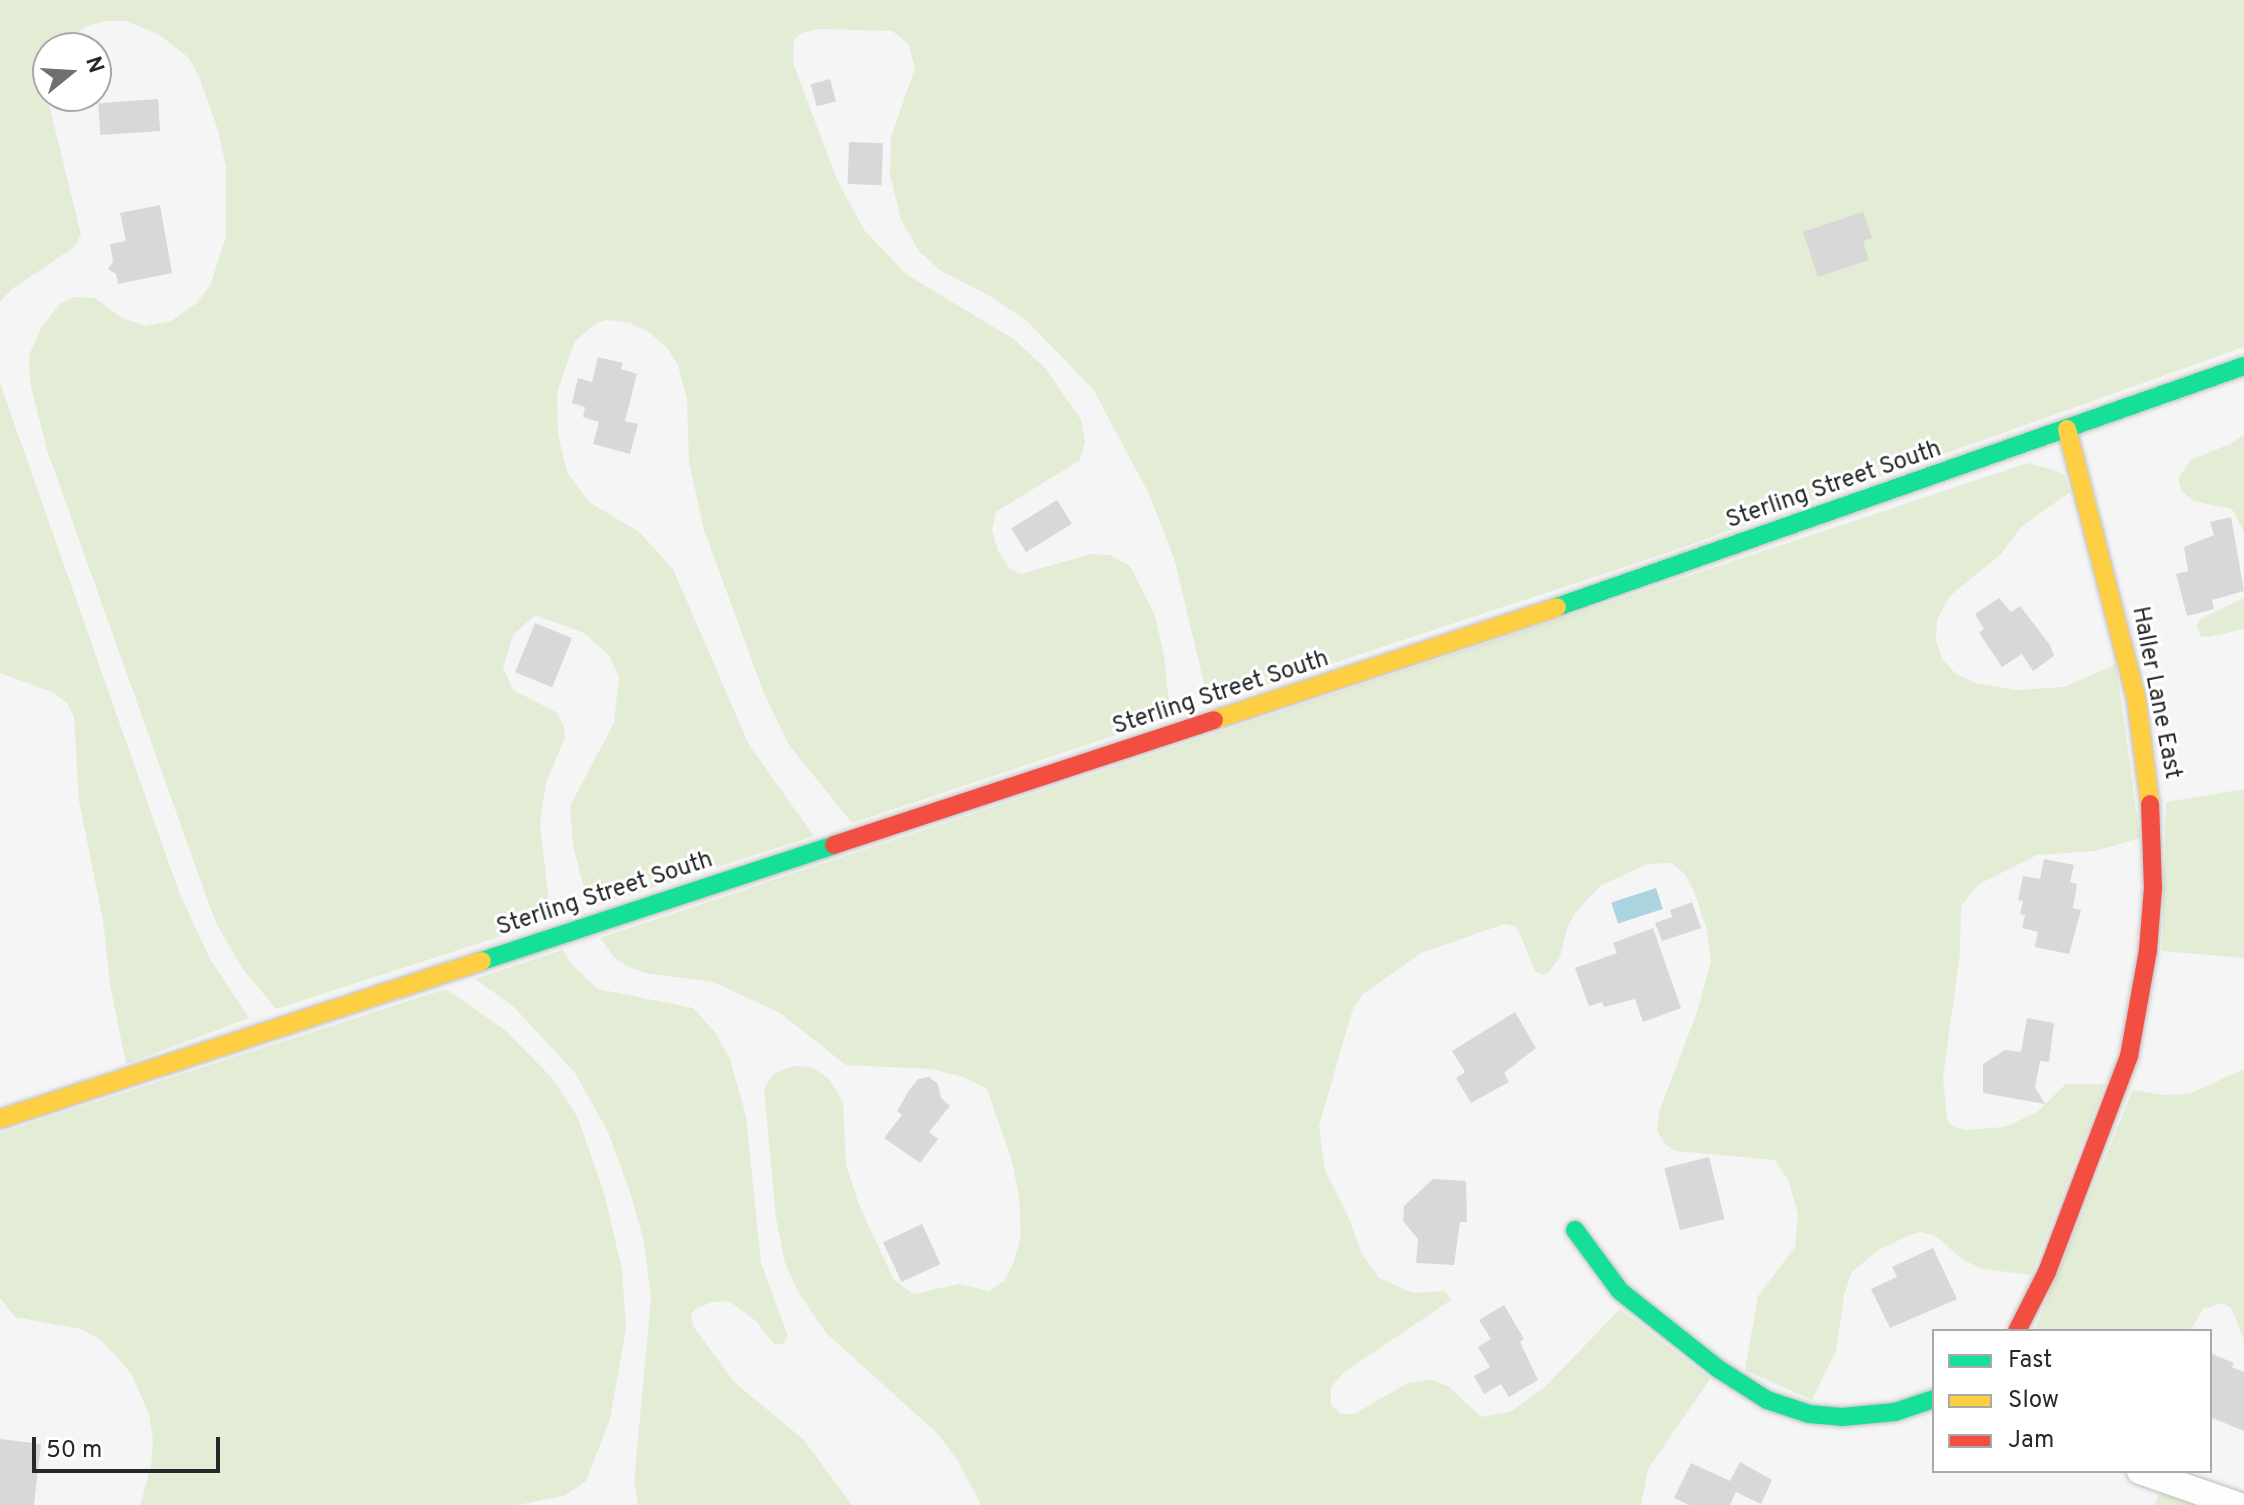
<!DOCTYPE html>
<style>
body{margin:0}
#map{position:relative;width:2244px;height:1505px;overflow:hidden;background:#f5f5f6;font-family:Overpass,sans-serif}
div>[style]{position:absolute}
.green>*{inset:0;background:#e3ecd4}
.water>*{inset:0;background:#acd3e0;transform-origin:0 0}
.building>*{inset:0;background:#d8d8d8;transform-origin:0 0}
.roads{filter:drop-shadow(0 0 2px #bebfbf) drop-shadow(0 0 2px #bebfbf)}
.street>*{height:26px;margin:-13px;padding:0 13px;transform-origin:13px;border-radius:13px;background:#fefefe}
.fast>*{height:18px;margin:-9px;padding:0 9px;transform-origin:9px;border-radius:9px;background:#16e098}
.slow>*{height:18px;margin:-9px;padding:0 9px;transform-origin:9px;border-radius:9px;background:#ffcf43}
.jam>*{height:18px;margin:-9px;padding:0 9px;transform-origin:9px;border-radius:9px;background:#f24e42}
span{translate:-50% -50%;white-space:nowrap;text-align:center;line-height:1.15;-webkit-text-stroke:6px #fff;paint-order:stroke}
.street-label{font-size:24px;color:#272829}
.legend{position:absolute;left:1932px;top:1329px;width:280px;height:144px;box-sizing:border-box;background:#fff;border:2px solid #a9a9a9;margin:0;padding:10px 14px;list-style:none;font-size:24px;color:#272829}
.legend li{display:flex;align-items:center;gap:16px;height:40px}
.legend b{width:40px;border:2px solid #a9a9a9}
.north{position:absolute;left:32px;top:32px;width:80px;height:80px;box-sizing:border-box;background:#fff;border:2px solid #a9a9a9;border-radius:50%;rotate:72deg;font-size:22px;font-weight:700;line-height:32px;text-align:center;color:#272829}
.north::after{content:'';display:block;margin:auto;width:28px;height:36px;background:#6f7071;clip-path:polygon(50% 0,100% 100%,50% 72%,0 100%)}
.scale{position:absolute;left:32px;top:1437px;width:188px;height:36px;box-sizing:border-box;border:4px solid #272829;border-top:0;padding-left:10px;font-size:24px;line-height:28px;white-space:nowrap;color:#272829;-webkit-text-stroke:6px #fff;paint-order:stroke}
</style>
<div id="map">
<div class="green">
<div style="clip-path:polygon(0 0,2244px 0,2244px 347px,1652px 558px,1209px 704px,1174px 558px,1149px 494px,1093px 389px,1027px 321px,993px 298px,940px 270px,919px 251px,901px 220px,890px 175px,891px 137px,915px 68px,908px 43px,892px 31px,820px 29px,801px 33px,794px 40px,793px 63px,838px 182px,865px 231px,906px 274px,1015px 340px,1046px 369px,1081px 420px,1085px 442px,1080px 460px,996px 512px,992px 530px,998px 551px,1010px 569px,1021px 574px,1091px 554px,1110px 555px,1130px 566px,1155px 616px,1165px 661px,1170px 717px,852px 823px,789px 745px,763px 691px,704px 530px,689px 463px,687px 399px,678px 365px,667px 348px,650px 333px,630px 323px,606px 320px,596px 323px,575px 341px,557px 392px,558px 435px,567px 472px,589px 502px,639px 532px,673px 569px,749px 745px,814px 836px,589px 908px,573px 845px,570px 806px,614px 723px,619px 677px,609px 655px,584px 633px,535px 615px,513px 635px,503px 667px,513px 690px,556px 712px,564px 727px,565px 737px,546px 783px,540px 825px,551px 920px,276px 1009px,243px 969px,216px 923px,205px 893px,47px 450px,31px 387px,29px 365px,30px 353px,42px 326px,61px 303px,73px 297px,95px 298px,121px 317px,144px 326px,171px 321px,198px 302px,211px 283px,226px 236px,226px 168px,218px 130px,198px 74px,188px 57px,158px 34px,126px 21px,105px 21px,86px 26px,58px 48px,48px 48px,44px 84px,81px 235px,73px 248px,12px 289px,0 302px)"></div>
<div style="clip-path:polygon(0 383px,179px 892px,210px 959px,249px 1018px,126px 1064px,110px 984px,103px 920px,79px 801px,74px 717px,67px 703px,52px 692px,0 673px)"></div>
<div style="clip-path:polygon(2244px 435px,2244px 532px,2232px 509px,2193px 501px,2181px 490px,2178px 478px,2191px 460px,2230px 444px)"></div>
<div style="clip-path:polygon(2028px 463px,2057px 471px,2064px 475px,2070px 492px,2021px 527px,2001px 554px,1950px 596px,1937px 619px,1936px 641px,1942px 659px,1956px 674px,1976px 683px,2017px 690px,2064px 687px,2116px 664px,2140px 838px,2096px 851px,2037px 855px,1979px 884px,1961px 906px,1960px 953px,1943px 1078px,1947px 1120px,1954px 1127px,1967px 1130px,2004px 1127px,2036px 1113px,2066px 1084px,2105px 1084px,2031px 1275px,1983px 1269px,1963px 1260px,1936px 1236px,1920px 1232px,1910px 1235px,1878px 1250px,1852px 1272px,1844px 1295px,1836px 1351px,1812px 1400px,1745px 1370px,1758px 1296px,1795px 1247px,1798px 1215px,1789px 1181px,1775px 1160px,1676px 1151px,1667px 1146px,1657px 1131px,1659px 1112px,1697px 1012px,1711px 961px,1707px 930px,1695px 894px,1685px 874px,1671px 863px,1647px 864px,1600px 886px,1575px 913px,1567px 928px,1560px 957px,1549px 972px,1542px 975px,1535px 971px,1519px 932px,1515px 926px,1504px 924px,1421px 953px,1363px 994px,1352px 1011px,1319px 1126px,1325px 1170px,1347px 1214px,1362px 1254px,1379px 1278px,1413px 1293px,1445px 1291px,1451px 1300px,1344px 1372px,1331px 1387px,1331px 1405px,1341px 1414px,1354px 1414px,1408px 1383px,1431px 1380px,1448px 1386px,1481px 1417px,1510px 1412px,1544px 1388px,1620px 1309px,1710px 1379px,1648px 1469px,1641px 1505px,981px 1505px,958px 1461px,938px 1434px,826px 1333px,798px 1292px,785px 1263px,776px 1218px,764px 1089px,773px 1074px,794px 1066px,812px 1067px,830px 1080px,843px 1103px,846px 1165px,859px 1205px,894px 1280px,913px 1294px,959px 1284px,989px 1291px,1004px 1281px,1013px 1264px,1021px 1236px,1019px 1197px,1012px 1161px,987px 1089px,964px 1077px,931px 1069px,846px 1065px,780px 1013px,713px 982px,645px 973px,627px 966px,614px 957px,600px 938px)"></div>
<div style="clip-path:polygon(2244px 598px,2244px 629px,2209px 637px,2200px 636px,2197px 625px,2202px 618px)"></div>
<div style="clip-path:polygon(2244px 789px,2244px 958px,2162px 951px,2166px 802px)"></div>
<div style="clip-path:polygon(563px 950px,573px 966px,598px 989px,693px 1008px,714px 1031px,730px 1059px,746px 1116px,761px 1263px,788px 1336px,783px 1344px,774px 1344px,756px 1321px,729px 1301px,712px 1302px,696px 1309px,691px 1314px,693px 1326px,735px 1383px,803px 1439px,852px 1505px,638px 1505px,634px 1482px,651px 1298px,644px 1242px,630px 1192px,608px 1132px,575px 1073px,513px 1006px,475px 979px)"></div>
<div style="clip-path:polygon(446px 989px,505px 1030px,554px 1080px,578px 1118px,605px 1196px,622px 1270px,626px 1328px,610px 1419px,586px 1481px,564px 1496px,517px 1505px,140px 1505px,151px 1467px,153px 1440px,149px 1414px,131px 1373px,101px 1340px,81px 1329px,15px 1317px,0 1298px,0 1133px)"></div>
<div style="clip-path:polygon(2244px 1069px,2244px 1340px,2232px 1309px,2223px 1303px,2203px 1309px,2190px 1331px,2034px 1331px,2133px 1090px,2163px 1095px,2189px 1094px)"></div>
<div style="clip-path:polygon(2161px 1491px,2202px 1505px,2154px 1505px)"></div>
</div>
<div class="water">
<div style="left:1656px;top:888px;width:22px;height:47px;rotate:72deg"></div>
</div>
<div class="building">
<div style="left:830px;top:79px;width:23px;height:20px;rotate:75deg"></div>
<div style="left:158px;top:99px;width:32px;height:60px;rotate:86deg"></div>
<div style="left:849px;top:142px;width:34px;height:42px;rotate:2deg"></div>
<div style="clip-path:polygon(160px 205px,172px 273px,118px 284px,116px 274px,108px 269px,113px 262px,110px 244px,126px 241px,120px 213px)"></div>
<div style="clip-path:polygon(1863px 212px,1872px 238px,1863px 241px,1869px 260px,1818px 277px,1803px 232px)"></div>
<div style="clip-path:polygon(598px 357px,623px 363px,621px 369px,637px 374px,625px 421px,638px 424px,630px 454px,593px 444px,599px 422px,583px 417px,585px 407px,572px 403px,578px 378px,592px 382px)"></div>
<div style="left:1057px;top:500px;width:28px;height:54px;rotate:58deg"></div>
<div style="clip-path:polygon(2231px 517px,2244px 591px,2212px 600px,2214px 609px,2187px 616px,2176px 574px,2188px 571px,2184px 547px,2214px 535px,2210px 522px)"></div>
<div style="clip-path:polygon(1999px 598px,2011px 612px,2020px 606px,2050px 645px,2054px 656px,2033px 671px,2022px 654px,2002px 667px,1979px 633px,1984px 629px,1975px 614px)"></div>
<div style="left:535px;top:623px;width:40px;height:53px;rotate:22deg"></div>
<div style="clip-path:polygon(2044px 859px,2074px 865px,2070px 882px,2077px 884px,2073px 908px,2081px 910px,2069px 954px,2035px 947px,2038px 932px,2022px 928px,2025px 915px,2020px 914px,2023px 901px,2018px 900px,2023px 876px,2040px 879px)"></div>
<div style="clip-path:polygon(1692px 902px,1701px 928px,1662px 941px,1655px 923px,1672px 917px,1670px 910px)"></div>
<div style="clip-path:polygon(1653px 928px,1681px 1008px,1643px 1022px,1635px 999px,1604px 1007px,1602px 1002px,1589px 1006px,1575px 968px,1617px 953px,1613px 943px)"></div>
<div style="clip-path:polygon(1515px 1012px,1536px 1048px,1504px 1073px,1509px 1082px,1471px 1103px,1456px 1078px,1465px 1072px,1452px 1051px)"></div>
<div style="clip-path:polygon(2027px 1018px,2054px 1023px,2049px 1062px,2040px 1061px,2035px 1087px,2045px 1104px,1983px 1093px,1983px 1064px,2005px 1050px,2021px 1052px)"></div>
<div style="clip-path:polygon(929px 1077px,938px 1084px,941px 1098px,950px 1106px,929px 1132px,938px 1139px,920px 1163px,884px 1138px,902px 1115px,897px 1111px,910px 1089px,918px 1079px)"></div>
<div style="left:1709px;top:1157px;width:64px;height:46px;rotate:76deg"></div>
<div style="clip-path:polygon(1433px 1179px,1466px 1181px,1467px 1222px,1460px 1222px,1454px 1265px,1416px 1263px,1418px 1239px,1403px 1221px,1404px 1206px)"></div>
<div style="left:922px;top:1224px;width:44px;height:43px;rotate:65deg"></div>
<div style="clip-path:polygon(1933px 1248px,1957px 1299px,1890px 1328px,1871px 1289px,1897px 1277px,1892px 1267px)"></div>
<div style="clip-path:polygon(1504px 1305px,1524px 1339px,1520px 1342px,1538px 1380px,1509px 1397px,1501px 1384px,1484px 1394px,1474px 1376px,1490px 1367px,1478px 1347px,1491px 1339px,1479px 1320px)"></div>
<div style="clip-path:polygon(2210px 1353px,2234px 1363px,2232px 1367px,2244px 1372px,2244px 1431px,2210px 1417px)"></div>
<div style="clip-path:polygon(0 1439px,41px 1444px,34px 1505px,0 1505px)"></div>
<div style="clip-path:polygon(1740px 1462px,1772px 1480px,1761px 1504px,1736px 1492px,1730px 1505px,1689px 1505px,1674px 1498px,1691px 1463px,1730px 1481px)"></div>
</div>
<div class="roads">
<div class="street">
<div style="left:2140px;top:1471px;width:103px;rotate:19.3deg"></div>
</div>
<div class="fast">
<div style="left:1557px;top:607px;width:728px;rotate:-19.33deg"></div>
<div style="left:482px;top:961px;width:371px;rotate:-18.2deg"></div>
<div style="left:1575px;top:1230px;width:76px;rotate:53.6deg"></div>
<div style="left:1620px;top:1291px;width:124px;rotate:38.4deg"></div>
<div style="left:1717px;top:1368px;width:59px;rotate:32.6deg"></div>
<div style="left:1767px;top:1400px;width:44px;rotate:18.4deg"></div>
<div style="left:1809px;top:1414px;width:33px;rotate:5deg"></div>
<div style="left:1842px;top:1417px;width:53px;rotate:-5.4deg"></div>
<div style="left:1895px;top:1412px;width:41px;rotate:-18.4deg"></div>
</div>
<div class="slow">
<div style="left:2067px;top:429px;width:277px;rotate:75.6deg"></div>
<div style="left:2136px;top:697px;width:108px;rotate:82.5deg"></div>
<div style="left:1214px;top:720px;width:361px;rotate:-18.2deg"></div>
<div style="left:0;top:1119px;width:507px;rotate:-18.15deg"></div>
</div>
<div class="jam">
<div style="left:834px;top:845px;width:400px;rotate:-18.2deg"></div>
<div style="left:2017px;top:1331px;width:66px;rotate:-63deg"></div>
<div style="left:2047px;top:1272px;width:231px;rotate:-69.2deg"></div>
<div style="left:2129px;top:1056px;width:108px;rotate:-79.8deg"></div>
<div style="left:2148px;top:950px;width:62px;rotate:-85.4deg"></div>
<div style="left:2153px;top:888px;width:84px;rotate:-92deg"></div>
</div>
</div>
<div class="street-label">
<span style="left:1834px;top:486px;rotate:-19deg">Sterling Street South</span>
<span style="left:2155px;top:693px;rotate:79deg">Haller Lane East</span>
<span style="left:1221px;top:694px;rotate:-18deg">Sterling Street South</span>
<span style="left:605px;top:895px;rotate:-18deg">Sterling Street South</span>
</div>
<ul class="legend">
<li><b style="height:10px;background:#16e098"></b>Fast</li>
<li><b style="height:10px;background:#ffcf43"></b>Slow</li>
<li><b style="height:10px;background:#f24e42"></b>Jam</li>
</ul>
<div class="north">N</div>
<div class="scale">50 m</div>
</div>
